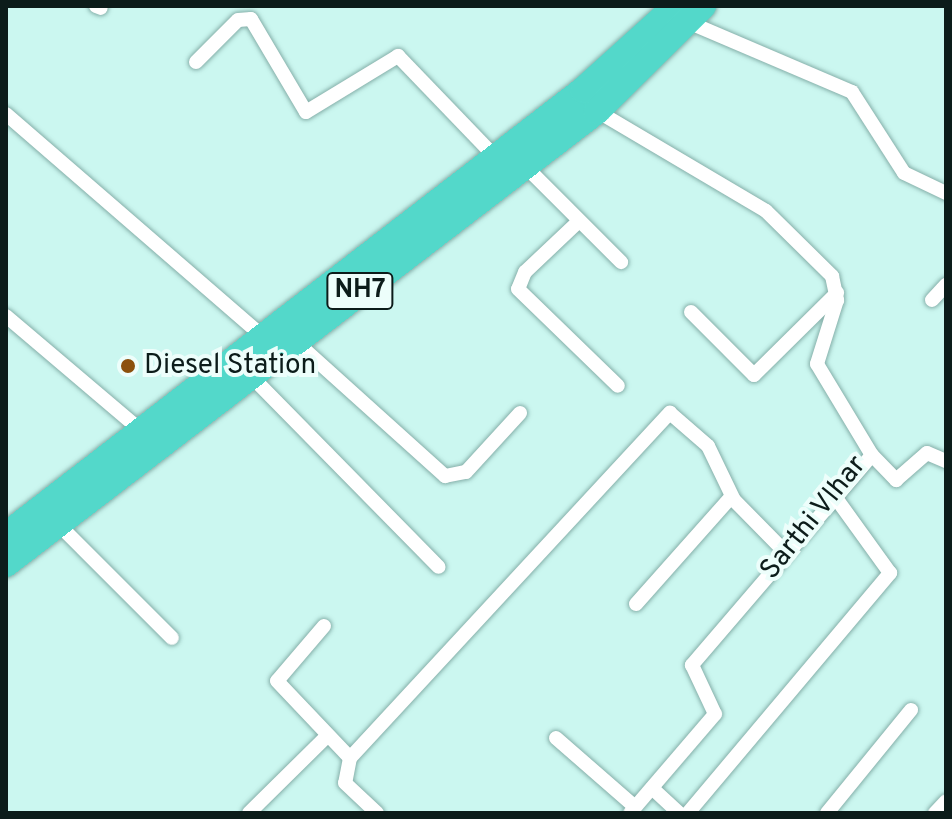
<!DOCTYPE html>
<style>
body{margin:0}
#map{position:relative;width:952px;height:819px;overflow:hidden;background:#cbf7f0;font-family:Overpass,sans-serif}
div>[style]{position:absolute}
.roads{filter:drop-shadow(0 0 2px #85afa9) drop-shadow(0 0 2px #85afa9)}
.street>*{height:14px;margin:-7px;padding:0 7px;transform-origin:7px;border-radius:7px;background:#fff}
.highway>*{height:26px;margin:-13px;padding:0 13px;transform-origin:13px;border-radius:13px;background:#53d8ca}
.dots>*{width:22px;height:22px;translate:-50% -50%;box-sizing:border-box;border:4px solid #edfefb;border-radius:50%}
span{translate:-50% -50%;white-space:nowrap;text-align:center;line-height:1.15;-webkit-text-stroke:8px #edfefb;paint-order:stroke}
.shield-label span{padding:2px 6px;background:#edfefb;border:2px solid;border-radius:6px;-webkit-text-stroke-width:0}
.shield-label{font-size:26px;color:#0c1c1a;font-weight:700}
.poi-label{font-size:28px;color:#0c1c1a}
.left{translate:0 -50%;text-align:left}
.street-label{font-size:28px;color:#0c1c1a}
.frame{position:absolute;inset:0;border:8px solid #0c1c1a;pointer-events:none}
</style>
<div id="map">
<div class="roads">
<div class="street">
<div style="left:96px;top:6px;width:5px;rotate:22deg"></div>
<div style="left:688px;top:22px;width:178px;rotate:23.1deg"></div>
<div style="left:852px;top:92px;width:96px;rotate:57.3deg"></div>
<div style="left:904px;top:173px;width:47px;rotate:25.5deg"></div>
<div style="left:196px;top:62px;width:59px;rotate:-45deg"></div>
<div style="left:238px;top:20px;width:13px;rotate:-4deg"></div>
<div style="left:251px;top:19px;width:108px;rotate:59.4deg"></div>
<div style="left:306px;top:112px;width:108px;rotate:-31.3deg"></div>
<div style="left:398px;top:56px;width:141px;rotate:46.1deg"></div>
<div style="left:597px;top:111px;width:196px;rotate:30.6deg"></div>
<div style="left:766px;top:211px;width:93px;rotate:44.6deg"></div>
<div style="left:832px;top:276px;width:25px;rotate:78deg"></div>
<div style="left:837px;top:300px;width:67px;rotate:107.4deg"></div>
<div style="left:817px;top:364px;width:106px;rotate:58.9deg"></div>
<div style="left:872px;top:455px;width:277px;rotate:130.6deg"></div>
<div style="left:692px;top:665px;width:54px;rotate:64.9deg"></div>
<div style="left:715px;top:714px;width:130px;rotate:130.6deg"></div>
<div style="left:6px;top:114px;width:340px;rotate:40.9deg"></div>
<div style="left:525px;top:166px;width:136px;rotate:45deg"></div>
<div style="left:579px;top:221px;width:74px;rotate:136.6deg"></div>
<div style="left:525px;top:272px;width:18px;rotate:112deg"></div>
<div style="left:518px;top:289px;width:139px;rotate:44.1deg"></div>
<div style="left:932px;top:300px;width:21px;rotate:-47deg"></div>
<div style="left:691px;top:312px;width:89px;rotate:45deg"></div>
<div style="left:754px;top:375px;width:117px;rotate:-44.7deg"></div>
<div style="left:6px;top:316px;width:181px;rotate:40.3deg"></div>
<div style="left:295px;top:341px;width:202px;rotate:42deg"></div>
<div style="left:445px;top:476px;width:21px;rotate:-11deg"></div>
<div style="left:466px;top:472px;width:80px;rotate:-47.5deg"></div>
<div style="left:250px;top:375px;width:269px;rotate:45.5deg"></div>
<div style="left:872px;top:455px;width:35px;rotate:46deg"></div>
<div style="left:896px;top:480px;width:41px;rotate:-41.1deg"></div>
<div style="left:927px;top:453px;width:21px;rotate:23deg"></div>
<div style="left:58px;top:524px;width:161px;rotate:45deg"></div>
<div style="left:636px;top:604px;width:144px;rotate:-48.4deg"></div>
<div style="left:324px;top:626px;width:72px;rotate:130.5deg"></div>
<div style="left:277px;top:681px;width:106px;rotate:46.5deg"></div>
<div style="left:350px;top:758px;width:471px;rotate:-47.2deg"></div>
<div style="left:670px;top:413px;width:50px;rotate:41deg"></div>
<div style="left:708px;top:446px;width:60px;rotate:64.3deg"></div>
<div style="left:734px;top:500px;width:74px;rotate:45.5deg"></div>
<div style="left:556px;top:738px;width:105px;rotate:41.1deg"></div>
<div style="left:350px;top:758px;width:25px;rotate:101deg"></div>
<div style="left:345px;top:783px;width:44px;rotate:43.2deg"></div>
<div style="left:652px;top:788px;width:37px;rotate:43deg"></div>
<div style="left:249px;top:813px;width:105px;rotate:-44.6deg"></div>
<div style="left:688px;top:813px;width:314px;rotate:-49.9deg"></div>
<div style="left:890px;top:573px;width:92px;rotate:-125.8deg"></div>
<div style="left:827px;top:813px;width:133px;rotate:-50.8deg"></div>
<div style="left:935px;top:813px;width:16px;rotate:-47deg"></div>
</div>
<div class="highway">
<div style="left:6px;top:535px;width:729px;rotate:-37.64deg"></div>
<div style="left:583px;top:90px;width:125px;rotate:-42.1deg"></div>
<div style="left:6px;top:564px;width:745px;rotate:-37.47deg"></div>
<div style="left:597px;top:111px;width:149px;rotate:-44.7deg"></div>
</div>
</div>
<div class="dots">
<div style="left:128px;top:366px;background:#8c510e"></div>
</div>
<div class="shield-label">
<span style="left:360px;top:291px">NH7</span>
</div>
<div class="poi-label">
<span class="left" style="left:144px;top:366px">Diesel Station</span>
</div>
<div class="street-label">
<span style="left:814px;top:518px;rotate:-51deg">Sarthi VIhar</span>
</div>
<div class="frame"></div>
</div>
